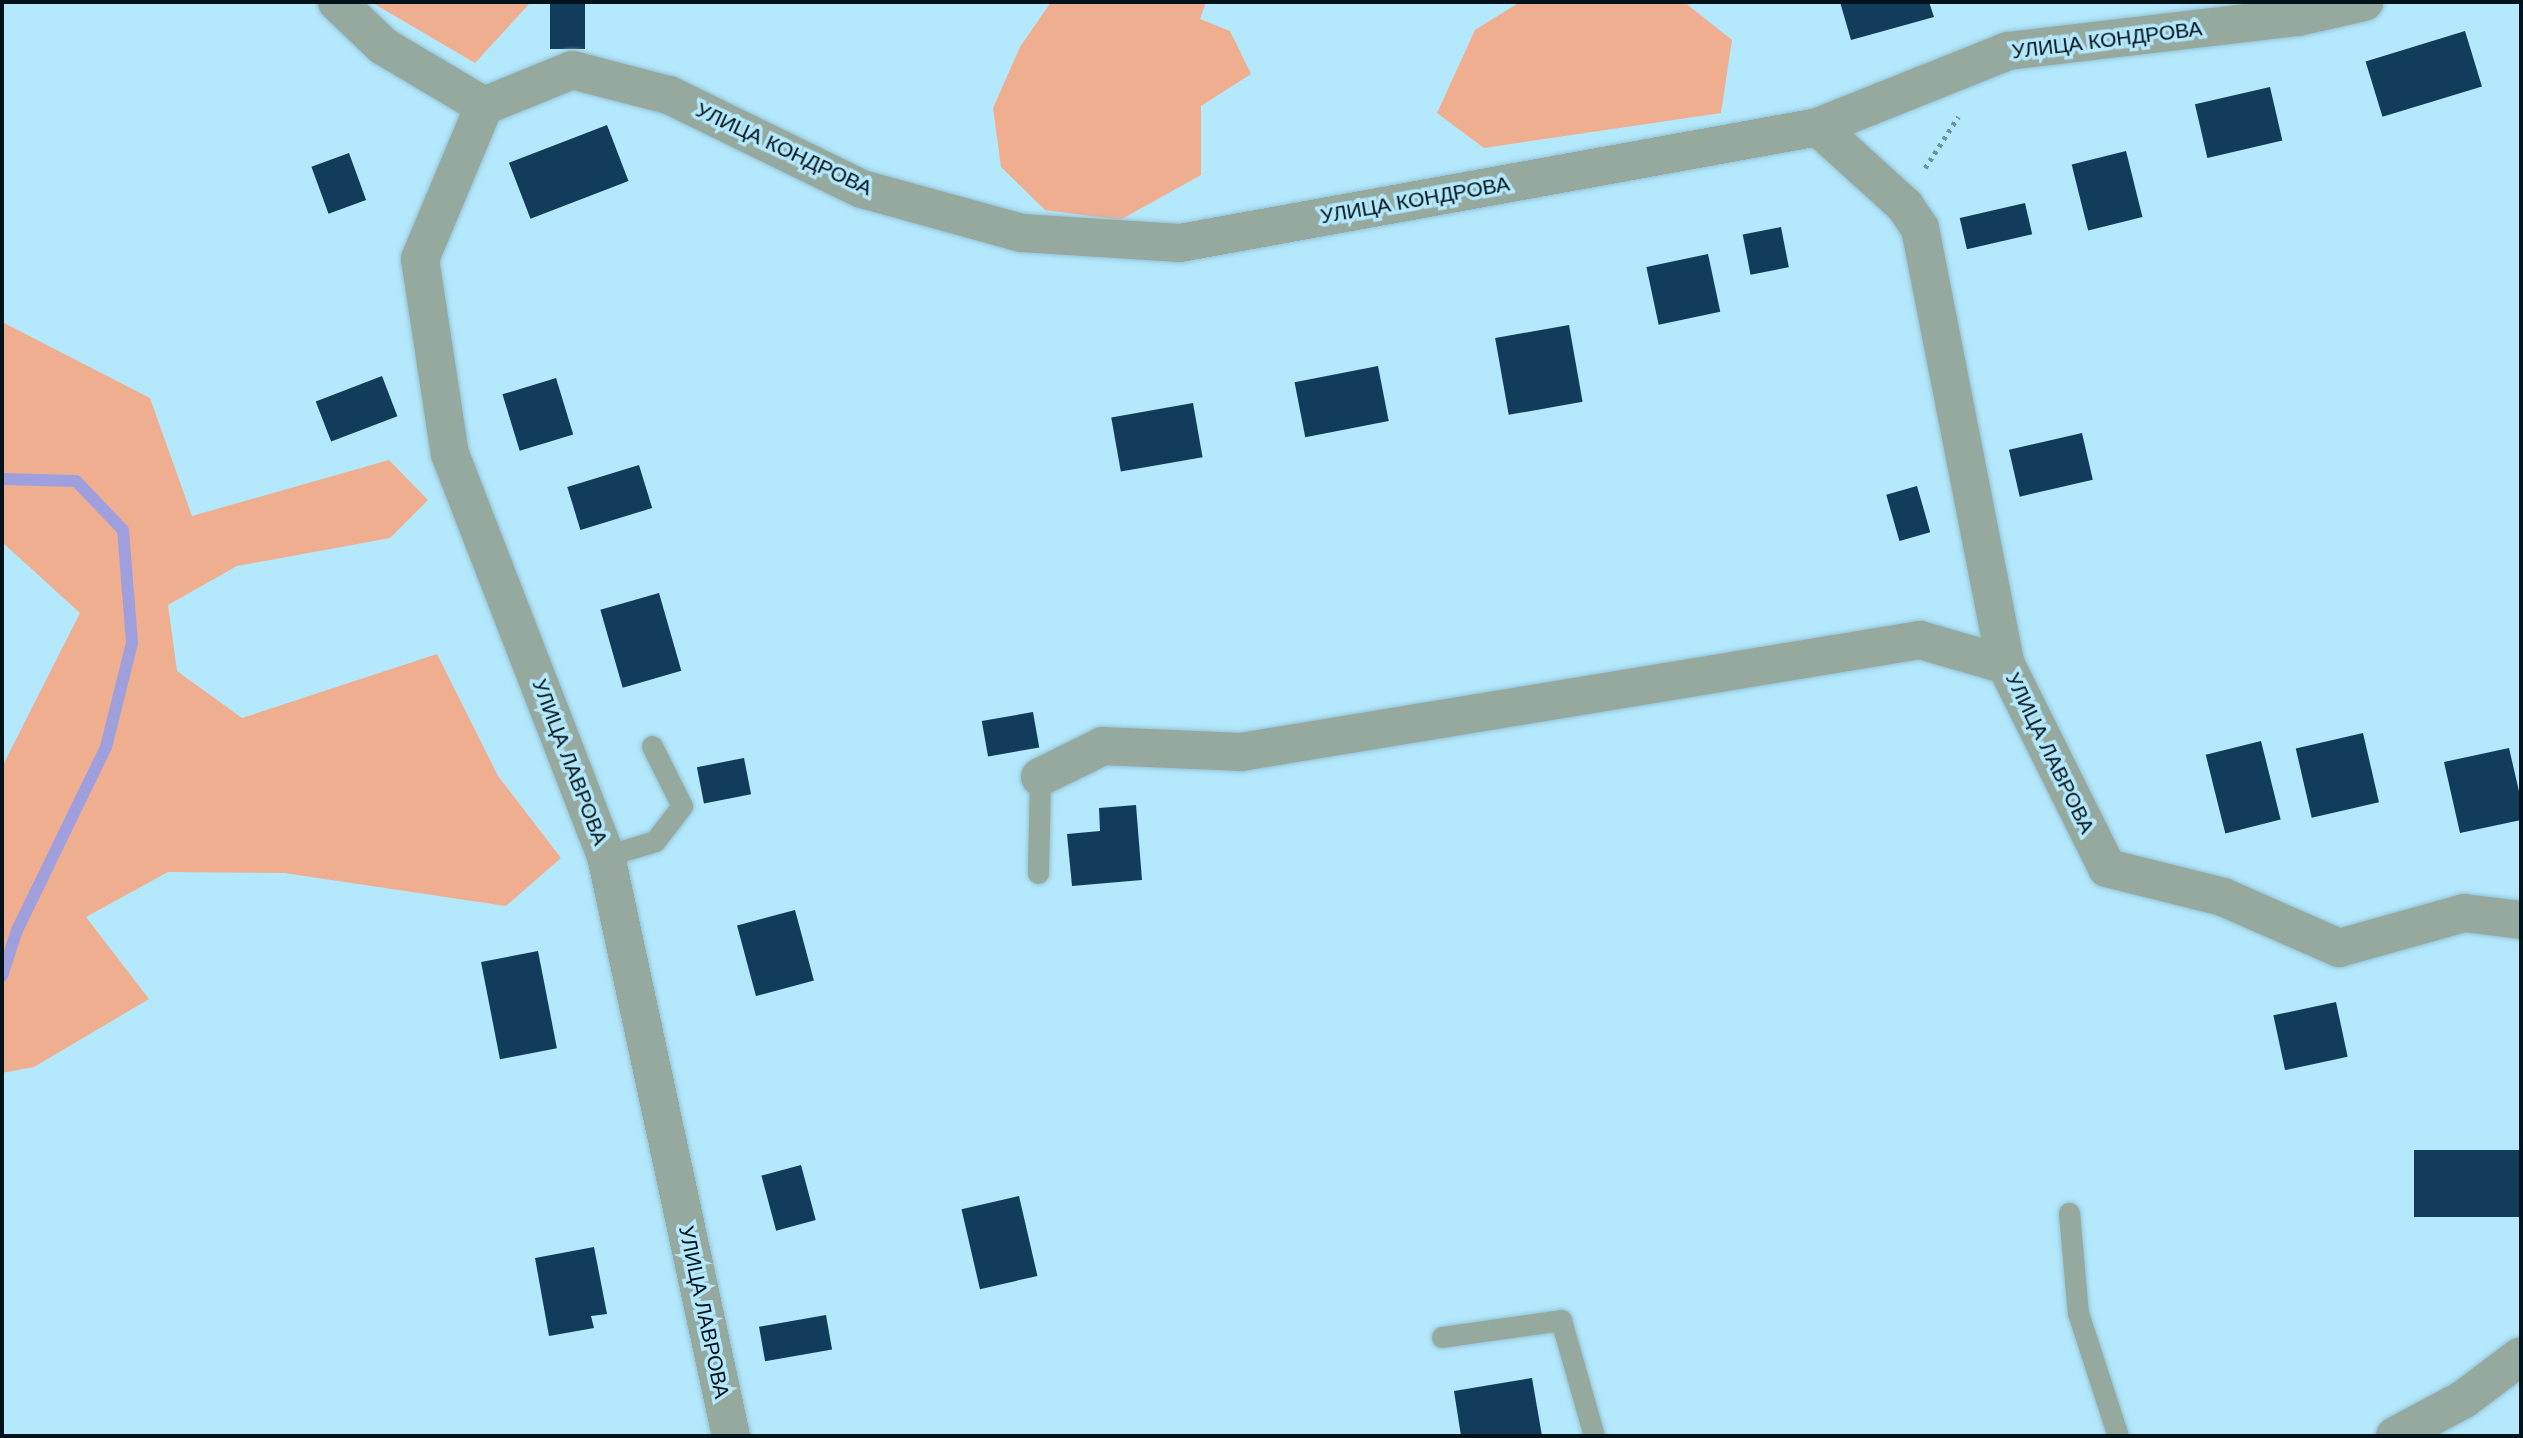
<!DOCTYPE html>
<meta charset="utf-8">
<style>
body{margin:0}
#map{position:relative;width:2523px;height:1438px;overflow:hidden;background:#b4e8fc;font-family:Arial,sans-serif}
div>[style]{position:absolute}
.green>*{inset:0;background:#f0ae91}
.stream>*{height:12px;margin:-6px;padding:0 6px;transform-origin:6px;border-radius:6px;background:#a09fde}
.building>*{inset:0;background:#113c5b;transform-origin:0 0}
.path>*{height:4.5px;margin-top:-2.25px;transform-origin:0;background:repeating-linear-gradient(90deg,#6c93a1 0 3.5px,transparent 0 8.5px)}
.roads{filter:drop-shadow(0 0 2px #94c2d3) drop-shadow(0 0 2px #94c2d3)}
.service>*{height:21px;margin:-10.5px;padding:0 10.5px;transform-origin:10.5px;border-radius:10.5px;background:#95a99f}
.minor>*{height:38px;margin:-19px;padding:0 19px;transform-origin:19px;border-radius:19px;background:#95a99f}
span{translate:-50% -50%;white-space:nowrap;text-align:center;line-height:1.15;-webkit-text-stroke:7px #b4e8fc;paint-order:stroke}
.street-label{font-size:21px;color:#01131a}
.frame{position:absolute;inset:0;border:4px solid #01131a;pointer-events:none}
</style>
<div id="map">
<div class="green">
<div style="clip-path:polygon(371px 2px,531px 2px,475px 63px)"></div>
<div style="clip-path:polygon(1051px 2px,1206px 2px,1200px 19px,1230px 31px,1251px 74px,1201px 106px,1201px 175px,1120px 220px,1045px 210px,1001px 167px,993px 108px,1020px 47px)"></div>
<div style="clip-path:polygon(1520px 2px,1684px 2px,1732px 40px,1721px 113px,1484px 148px,1437px 113px,1475px 30px)"></div>
<div style="clip-path:polygon(2px 315px,4px 323px,150px 398px,192px 516px,389px 460px,428px 500px,390px 538px,237px 566px,168px 605px,177px 671px,242px 718px,437px 654px,498px 776px,561px 858px,506px 906px,284px 873px,168px 872px,86px 917px,149px 999px,34px 1067px,2px 1073px,2px 767px,80px 613px,2px 542px)"></div>
</div>
<div class="stream">
<div style="left:2px;top:479px;width:74px;rotate:1.5deg"></div>
<div style="left:76px;top:481px;width:68px;rotate:46.2deg"></div>
<div style="left:123px;top:530px;width:113px;rotate:85.4deg"></div>
<div style="left:132px;top:643px;width:107px;rotate:104deg"></div>
<div style="left:106px;top:747px;width:203px;rotate:115.9deg"></div>
<div style="left:17px;top:930px;width:48px;rotate:108.1deg"></div>
</div>
<div class="building">
<div style="left:550px;top:2px;width:35px;height:47px"></div>
<div style="clip-path:polygon(1840px 2px,1929px 2px,1934px 17px,1851px 40px)"></div>
<div style="left:2465px;top:31px;width:58px;height:104px;rotate:73deg"></div>
<div style="left:2270px;top:87px;width:55px;height:77px;rotate:77deg"></div>
<div style="left:607px;top:125px;width:60px;height:105px;rotate:69deg"></div>
<div style="left:2126px;top:151px;width:68px;height:56px;rotate:76deg"></div>
<div style="left:349px;top:153px;width:50px;height:40px;rotate:70deg"></div>
<div style="left:2025px;top:203px;width:32px;height:67px;rotate:77deg"></div>
<div style="left:1781px;top:227px;width:41px;height:39px;rotate:79deg"></div>
<div style="left:1708px;top:254px;width:59px;height:63px;rotate:78deg"></div>
<div style="left:1569px;top:325px;width:78px;height:75px;rotate:80deg"></div>
<div style="left:1378px;top:366px;width:56px;height:85px;rotate:79deg"></div>
<div style="left:382px;top:376px;width:43px;height:71px;rotate:69deg"></div>
<div style="left:556px;top:378px;width:59px;height:56px;rotate:73deg"></div>
<div style="left:1193px;top:403px;width:55px;height:83px;rotate:80deg"></div>
<div style="left:2082px;top:433px;width:48px;height:75px;rotate:77deg"></div>
<div style="left:639px;top:465px;width:45px;height:75px;rotate:73deg"></div>
<div style="left:1917px;top:486px;width:48px;height:32px;rotate:74deg"></div>
<div style="left:659px;top:593px;width:81px;height:61px;rotate:74deg"></div>
<div style="left:1033px;top:712px;width:36px;height:52px;rotate:80deg"></div>
<div style="left:2363px;top:733px;width:71px;height:69px;rotate:77deg"></div>
<div style="left:2261px;top:741px;width:81px;height:57px;rotate:76deg"></div>
<div style="clip-path:polygon(2509px 748px,2521px 800px,2521px 820px,2460px 833px,2444px 762px)"></div>
<div style="left:744px;top:758px;width:37px;height:48px;rotate:79deg"></div>
<div style="clip-path:polygon(1136px 805px,1142px 880px,1072px 886px,1067px 834px,1100px 831px,1099px 808px)"></div>
<div style="left:795px;top:910px;width:73px;height:60px;rotate:75deg"></div>
<div style="left:538px;top:951px;width:99px;height:58px;rotate:79deg"></div>
<div style="left:2336px;top:1002px;width:56px;height:64px;rotate:78deg"></div>
<div style="left:2521px;top:1150px;width:67px;height:107px;rotate:90deg"></div>
<div style="left:801px;top:1165px;width:57px;height:41px;rotate:75deg"></div>
<div style="left:1019px;top:1196px;width:82px;height:59px;rotate:77deg"></div>
<div style="clip-path:polygon(594px 1247px,607px 1314px,591px 1316px,594px 1328px,549px 1336px,535px 1258px)"></div>
<div style="left:826px;top:1315px;width:35px;height:68px;rotate:80deg"></div>
<div style="clip-path:polygon(1532px 1378px,1542px 1436px,1461px 1436px,1454px 1391px)"></div>
</div>
<div class="path">
<div style="left:1925px;top:168px;width:61px;rotate:-57.1deg"></div>
</div>
<div class="roads">
<div class="service">
<div style="left:606px;top:856px;width:51px;rotate:-17deg"></div>
<div style="left:655px;top:841px;width:44px;rotate:-52.4deg"></div>
<div style="left:682px;top:806px;width:67px;rotate:-116.6deg"></div>
<div style="left:1038px;top:873px;width:96px;rotate:-88.8deg"></div>
<div style="left:2069px;top:1213px;width:100px;rotate:84.9deg"></div>
<div style="left:2078px;top:1313px;width:129px;rotate:72deg"></div>
<div style="left:1442px;top:1337px;width:120px;rotate:-8.1deg"></div>
<div style="left:1561px;top:1320px;width:121px;rotate:74.1deg"></div>
</div>
<div class="minor">
<div style="left:337px;top:2px;width:64px;rotate:43.7deg"></div>
<div style="left:383px;top:46px;width:117px;rotate:30.7deg"></div>
<div style="left:484px;top:106px;width:95px;rotate:-22.2deg"></div>
<div style="left:572px;top:70px;width:100px;rotate:14.5deg"></div>
<div style="left:669px;top:95px;width:215px;rotate:26deg"></div>
<div style="left:862px;top:189px;width:166px;rotate:15.4deg"></div>
<div style="left:1022px;top:233px;width:158px;rotate:3.6deg"></div>
<div style="left:1180px;top:243px;width:648px;rotate:-10.3deg"></div>
<div style="left:1818px;top:127px;width:205px;rotate:-21.8deg"></div>
<div style="left:2008px;top:51px;width:292px;rotate:-6.7deg"></div>
<div style="left:2298px;top:17px;width:68px;rotate:-12.8deg"></div>
<div style="left:484px;top:106px;width:166px;rotate:112.7deg"></div>
<div style="left:420px;top:259px;width:197px;rotate:81.3deg"></div>
<div style="left:450px;top:454px;width:431px;rotate:68.8deg"></div>
<div style="left:606px;top:856px;width:593px;rotate:77.84deg"></div>
<div style="left:1818px;top:127px;width:118px;rotate:42.2deg"></div>
<div style="left:1905px;top:206px;width:27px;rotate:56deg"></div>
<div style="left:1920px;top:228px;width:445px;rotate:78.9deg"></div>
<div style="left:2006px;top:665px;width:227px;rotate:63.5deg"></div>
<div style="left:2107px;top:868px;width:120px;rotate:14deg"></div>
<div style="left:2223px;top:897px;width:127px;rotate:23.7deg"></div>
<div style="left:2339px;top:948px;width:130px;rotate:-15.6deg"></div>
<div style="left:2464px;top:913px;width:57px;rotate:7deg"></div>
<div style="left:1040px;top:777px;width:70px;rotate:-26.2deg"></div>
<div style="left:1103px;top:746px;width:138px;rotate:2.5deg"></div>
<div style="left:1241px;top:752px;width:688px;rotate:-9.37deg"></div>
<div style="left:1920px;top:640px;width:90px;rotate:16.2deg"></div>
<div style="left:2395px;top:1436px;width:78px;rotate:-28.2deg"></div>
<div style="left:2464px;top:1399px;width:71px;rotate:-37deg"></div>
</div>
</div>
<div class="street-label">
<span style="left:2107px;top:40px;rotate:-7deg">УЛИЦА КОНДРОВА</span>
<span style="left:784px;top:149px;rotate:25deg">УЛИЦА КОНДРОВА</span>
<span style="left:1415px;top:200px;rotate:-10deg">УЛИЦА КОНДРОВА</span>
<span style="left:2050px;top:753px;rotate:64deg">УЛИЦА ЛАВРОВА</span>
<span style="left:570px;top:762px;rotate:69deg">УЛИЦА ЛАВРОВА</span>
<span style="left:704px;top:1312px;rotate:78deg">УЛИЦА ЛАВРОВА</span>
</div>
<div class="frame"></div>
</div>
